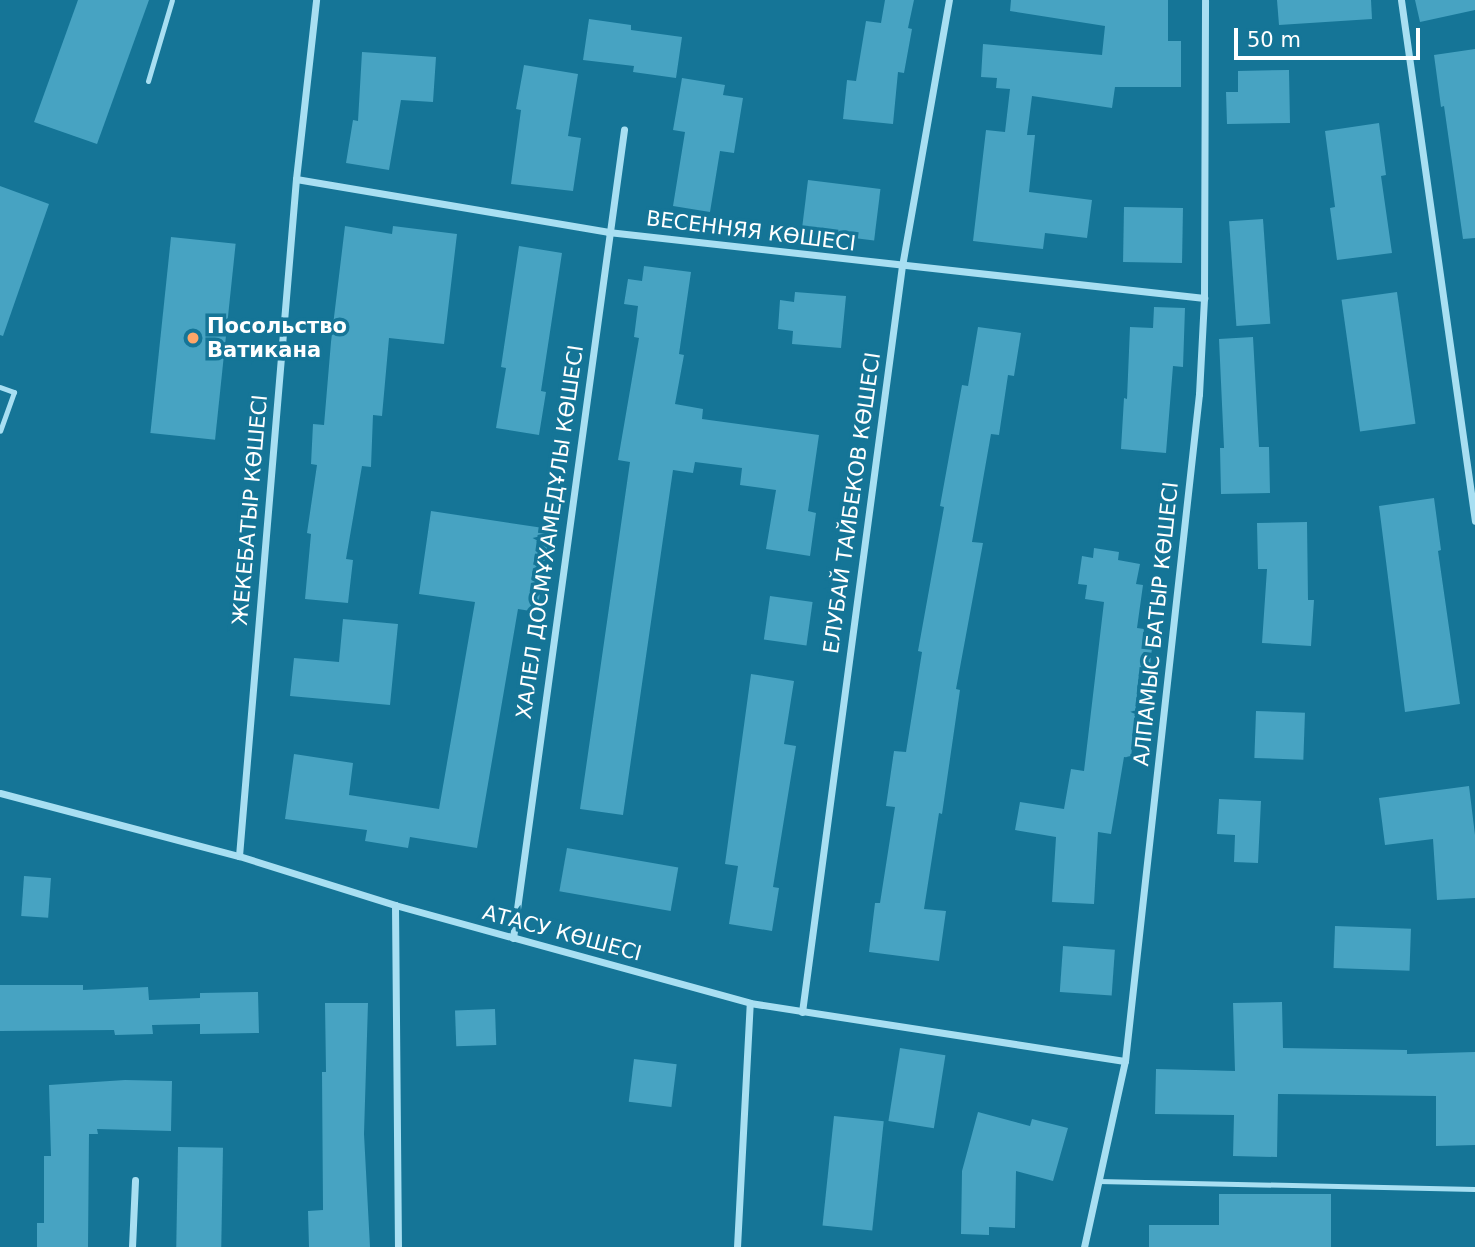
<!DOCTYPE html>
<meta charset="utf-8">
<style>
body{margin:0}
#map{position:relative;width:1475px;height:1247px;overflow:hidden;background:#157597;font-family:"DejaVu Sans",sans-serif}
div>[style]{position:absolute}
.building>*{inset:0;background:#47a3c2;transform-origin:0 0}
.lane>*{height:5px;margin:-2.5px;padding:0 2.5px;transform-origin:2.5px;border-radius:2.5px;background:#a8dff2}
.street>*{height:7px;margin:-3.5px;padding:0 3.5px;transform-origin:3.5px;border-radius:3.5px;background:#a8dff2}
.dots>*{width:19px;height:19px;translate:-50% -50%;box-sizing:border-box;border:4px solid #157597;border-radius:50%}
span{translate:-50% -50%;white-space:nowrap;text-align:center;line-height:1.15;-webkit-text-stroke:7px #157597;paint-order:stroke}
.street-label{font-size:21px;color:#fff}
.poi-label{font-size:21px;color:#fff;font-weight:700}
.left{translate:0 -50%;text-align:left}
.scale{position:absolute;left:1234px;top:28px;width:186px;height:32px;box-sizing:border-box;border:4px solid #fff;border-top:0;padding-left:9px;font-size:21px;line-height:24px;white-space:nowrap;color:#fff;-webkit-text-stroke:5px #157597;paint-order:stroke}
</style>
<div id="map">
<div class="building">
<div style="clip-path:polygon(78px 0,149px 0,97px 144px,34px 122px)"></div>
<div style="clip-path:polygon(885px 0,914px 0,908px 28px,912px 29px,904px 73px,898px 72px,893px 124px,843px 119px,847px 80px,856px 81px,866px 21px,881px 23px)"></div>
<div style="clip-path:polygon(1011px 0,1168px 0,1168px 41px,1181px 41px,1181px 87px,1115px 87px,1112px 108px,1032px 96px,1027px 135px,1035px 135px,1029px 192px,1092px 200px,1087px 238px,1045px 233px,1043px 249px,973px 241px,986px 130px,1005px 132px,1010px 89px,996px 88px,997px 78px,981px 77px,983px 44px,1102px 55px,1105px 26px,1010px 11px)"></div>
<div style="clip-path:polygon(1277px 0,1371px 0,1372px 19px,1279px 25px)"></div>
<div style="clip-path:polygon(1415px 0,1475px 0,1475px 10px,1420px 22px)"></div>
<div style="clip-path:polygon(589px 19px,631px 25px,631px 30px,682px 37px,676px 78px,633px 72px,634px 66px,583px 60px)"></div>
<div style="clip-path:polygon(1475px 49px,1475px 238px,1463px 239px,1444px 106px,1441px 107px,1434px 55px)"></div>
<div style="clip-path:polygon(362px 52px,436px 57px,433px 102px,401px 100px,389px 170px,346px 163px,353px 120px,358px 121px)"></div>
<div style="clip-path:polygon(524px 65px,578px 74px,568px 136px,581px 138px,573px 191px,511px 184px,521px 110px,516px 109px)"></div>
<div style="clip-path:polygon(1289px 70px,1290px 123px,1227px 124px,1226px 92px,1238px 92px,1238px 71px)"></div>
<div style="clip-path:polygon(682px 78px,725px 85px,723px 95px,743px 98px,734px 153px,720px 151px,710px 212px,673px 206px,685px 132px,673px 130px)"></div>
<div style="clip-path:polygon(1379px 123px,1386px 175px,1381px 176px,1392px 253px,1337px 260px,1330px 208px,1335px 207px,1325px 131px)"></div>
<div style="left:808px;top:180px;width:73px;height:52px;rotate:7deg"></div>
<div style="clip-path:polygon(0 186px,49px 204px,3px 336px,0 335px)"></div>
<div style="left:1124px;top:207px;width:59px;height:55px;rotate:1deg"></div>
<div style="left:1263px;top:219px;width:105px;height:34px;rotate:86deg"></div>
<div style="clip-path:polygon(345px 226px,392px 234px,393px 226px,457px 234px,444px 344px,389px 338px,382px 416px,373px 415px,371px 467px,362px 466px,346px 559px,353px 560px,348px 603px,305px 599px,311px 534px,307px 533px,317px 465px,311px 464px,313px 424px,324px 425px,331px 342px)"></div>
<div style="left:171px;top:237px;width:65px;height:197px;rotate:6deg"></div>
<div style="clip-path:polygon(519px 246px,562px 253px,541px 391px,546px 392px,539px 435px,496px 428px,506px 368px,501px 367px)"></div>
<div style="clip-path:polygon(644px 266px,691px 272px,679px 354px,684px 355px,675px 404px,703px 409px,702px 419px,819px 435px,808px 511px,816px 513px,810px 556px,766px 549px,776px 490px,740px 485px,742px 468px,695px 462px,693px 473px,673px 470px,623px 815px,580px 809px,630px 462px,618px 460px,639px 338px,634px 337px,638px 306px,624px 304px,628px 279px,642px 281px)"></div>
<div style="clip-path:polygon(795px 292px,846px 296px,841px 348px,792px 344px,793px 331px,778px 329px,780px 300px,794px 302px)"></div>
<div style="left:1397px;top:292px;width:133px;height:56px;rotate:82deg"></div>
<div style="clip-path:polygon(1154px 307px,1185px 308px,1183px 367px,1173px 366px,1166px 453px,1121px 449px,1124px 398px,1127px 399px,1130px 327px,1153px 328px)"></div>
<div style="clip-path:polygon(978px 327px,1021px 333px,1014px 376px,1008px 375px,999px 435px,991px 434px,972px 542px,983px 543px,956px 689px,960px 690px,942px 814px,939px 813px,924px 909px,946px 911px,939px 961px,869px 952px,875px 903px,880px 903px,895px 807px,886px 806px,894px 751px,906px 752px,922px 652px,918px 651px,944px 507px,940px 506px,962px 385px,968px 386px)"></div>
<div style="clip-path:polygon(1253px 337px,1259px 447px,1269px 447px,1270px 493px,1221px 494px,1220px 448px,1224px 448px,1219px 339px)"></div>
<div style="clip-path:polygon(1434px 498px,1441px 550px,1438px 551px,1460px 704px,1405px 712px,1379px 506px)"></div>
<div style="clip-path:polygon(431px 511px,550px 529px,537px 612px,518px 609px,477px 848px,410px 837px,408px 848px,365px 841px,367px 830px,285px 819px,294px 754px,353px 763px,349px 795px,439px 809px,475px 602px,419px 594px)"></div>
<div style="clip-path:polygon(1307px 522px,1308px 600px,1314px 600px,1311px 646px,1262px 643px,1267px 569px,1258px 569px,1257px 523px)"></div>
<div style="clip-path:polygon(1094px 548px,1119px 552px,1118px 560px,1140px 564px,1136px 584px,1143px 585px,1137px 628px,1144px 629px,1142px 647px,1152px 648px,1149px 674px,1139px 673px,1131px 758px,1124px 757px,1111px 834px,1098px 832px,1094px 904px,1052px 902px,1056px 837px,1015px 830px,1020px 802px,1064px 809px,1071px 769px,1084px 771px,1104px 602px,1085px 599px,1087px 585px,1078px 584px,1082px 556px,1093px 558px)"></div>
<div style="left:770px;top:596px;width:43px;height:44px;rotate:8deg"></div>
<div style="clip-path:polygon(343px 619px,398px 624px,390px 705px,290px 696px,294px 658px,339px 662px)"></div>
<div style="clip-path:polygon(751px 674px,794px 681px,784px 744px,796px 746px,773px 887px,779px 888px,772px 931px,729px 924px,738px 866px,725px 864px)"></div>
<div style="left:1256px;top:711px;width:49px;height:47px;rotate:2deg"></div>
<div style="clip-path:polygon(1469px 786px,1475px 835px,1475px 898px,1437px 900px,1433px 839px,1385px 845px,1379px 798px)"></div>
<div style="clip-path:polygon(1219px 799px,1261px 801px,1258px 863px,1234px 862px,1235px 835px,1217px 834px)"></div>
<div style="left:567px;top:848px;width:113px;height:44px;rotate:10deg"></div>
<div style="left:24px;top:876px;width:27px;height:40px;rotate:4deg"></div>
<div style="left:1335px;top:926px;width:76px;height:42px;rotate:2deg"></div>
<div style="left:1063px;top:946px;width:52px;height:46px;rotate:4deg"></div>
<div style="clip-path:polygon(0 985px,83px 985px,83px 990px,148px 987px,149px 1000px,200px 998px,200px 993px,258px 992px,259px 1033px,200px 1034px,200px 1024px,152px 1025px,153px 1034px,115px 1035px,114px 1030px,0 1031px)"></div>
<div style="clip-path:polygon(1282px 1002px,1283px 1048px,1407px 1050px,1407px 1054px,1475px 1052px,1475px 1145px,1436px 1146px,1436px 1096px,1278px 1094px,1277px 1157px,1233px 1156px,1234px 1115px,1155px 1114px,1156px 1069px,1235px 1071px,1233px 1003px)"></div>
<div style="clip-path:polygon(325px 1003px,368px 1003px,364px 1134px,370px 1247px,309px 1247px,308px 1211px,323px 1210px,322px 1072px,326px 1072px)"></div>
<div style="left:495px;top:1009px;width:36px;height:40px;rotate:88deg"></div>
<div style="left:900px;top:1048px;width:46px;height:74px;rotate:9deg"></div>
<div style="left:634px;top:1059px;width:43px;height:43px;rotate:7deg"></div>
<div style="clip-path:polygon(125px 1080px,172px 1081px,171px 1131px,97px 1129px,98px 1134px,89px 1134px,88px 1247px,37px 1247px,37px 1223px,44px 1223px,44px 1156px,51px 1156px,49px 1085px)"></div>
<div style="clip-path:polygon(978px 1112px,1030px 1126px,1032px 1119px,1068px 1128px,1053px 1181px,1016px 1171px,1015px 1228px,989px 1227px,989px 1235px,961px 1234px,962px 1171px)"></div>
<div style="left:834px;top:1116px;width:50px;height:110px;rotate:6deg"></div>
<div style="left:178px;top:1147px;width:45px;height:100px;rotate:1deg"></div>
<div style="clip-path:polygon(1219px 1194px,1331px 1194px,1331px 1247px,1149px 1247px,1149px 1225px,1219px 1225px)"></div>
</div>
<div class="lane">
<div style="left:148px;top:81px;width:84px;rotate:-73.5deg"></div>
<div style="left:0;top:387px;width:15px;rotate:20deg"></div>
<div style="left:14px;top:392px;width:41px;rotate:109.7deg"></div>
<div style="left:1098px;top:1181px;width:377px;rotate:1.2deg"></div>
</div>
<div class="street">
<div style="left:1401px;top:0;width:526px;rotate:81.92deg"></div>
<div style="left:296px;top:179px;width:316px;rotate:9.6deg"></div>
<div style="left:608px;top:232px;width:600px;rotate:6.32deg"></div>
<div style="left:0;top:793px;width:247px;rotate:14.8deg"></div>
<div style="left:239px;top:856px;width:164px;rotate:17.4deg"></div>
<div style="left:395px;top:905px;width:368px;rotate:15.4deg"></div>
<div style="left:750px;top:1003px;width:379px;rotate:8.8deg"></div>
<div style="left:239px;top:856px;width:679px;rotate:-85.19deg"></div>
<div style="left:296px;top:179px;width:180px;rotate:-83.6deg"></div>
<div style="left:395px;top:905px;width:342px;rotate:89.5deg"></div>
<div style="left:513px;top:938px;width:816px;rotate:-82.18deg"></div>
<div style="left:802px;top:1012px;width:753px;rotate:-82.37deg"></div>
<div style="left:902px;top:266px;width:270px;rotate:-80deg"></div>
<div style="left:132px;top:1247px;width:67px;rotate:-87.4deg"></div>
<div style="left:737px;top:1247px;width:244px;rotate:-87deg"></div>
<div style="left:1084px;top:1247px;width:190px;rotate:-77.6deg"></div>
<div style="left:1125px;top:1061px;width:671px;rotate:-83.67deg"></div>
<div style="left:1199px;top:394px;width:96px;rotate:-87deg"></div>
<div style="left:1204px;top:298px;width:298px;rotate:-89.8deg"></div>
</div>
<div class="dots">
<div style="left:193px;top:338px;background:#ffa668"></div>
</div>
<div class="street-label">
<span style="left:751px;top:231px;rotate:7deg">ВЕСЕННЯЯ КӨШЕСІ</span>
<span style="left:852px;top:503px;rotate:-82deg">ЕЛУБАЙ ТАЙБЕКОВ КӨШЕСІ</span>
<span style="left:250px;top:510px;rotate:-85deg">ЖЕКЕБАТЫР КӨШЕСІ</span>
<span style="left:550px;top:532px;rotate:-82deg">ХАЛЕЛ ДОСМҰХАМЕДҰЛЫ КӨШЕСІ</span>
<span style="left:1156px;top:624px;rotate:-84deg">АЛПАМЫС БАТЫР КӨШЕСІ</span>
<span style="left:562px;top:933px;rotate:15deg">АТАСУ КӨШЕСІ</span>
</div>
<div class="poi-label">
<span class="left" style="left:207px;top:338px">Посольство<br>Ватикана</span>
</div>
<div class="scale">50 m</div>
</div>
